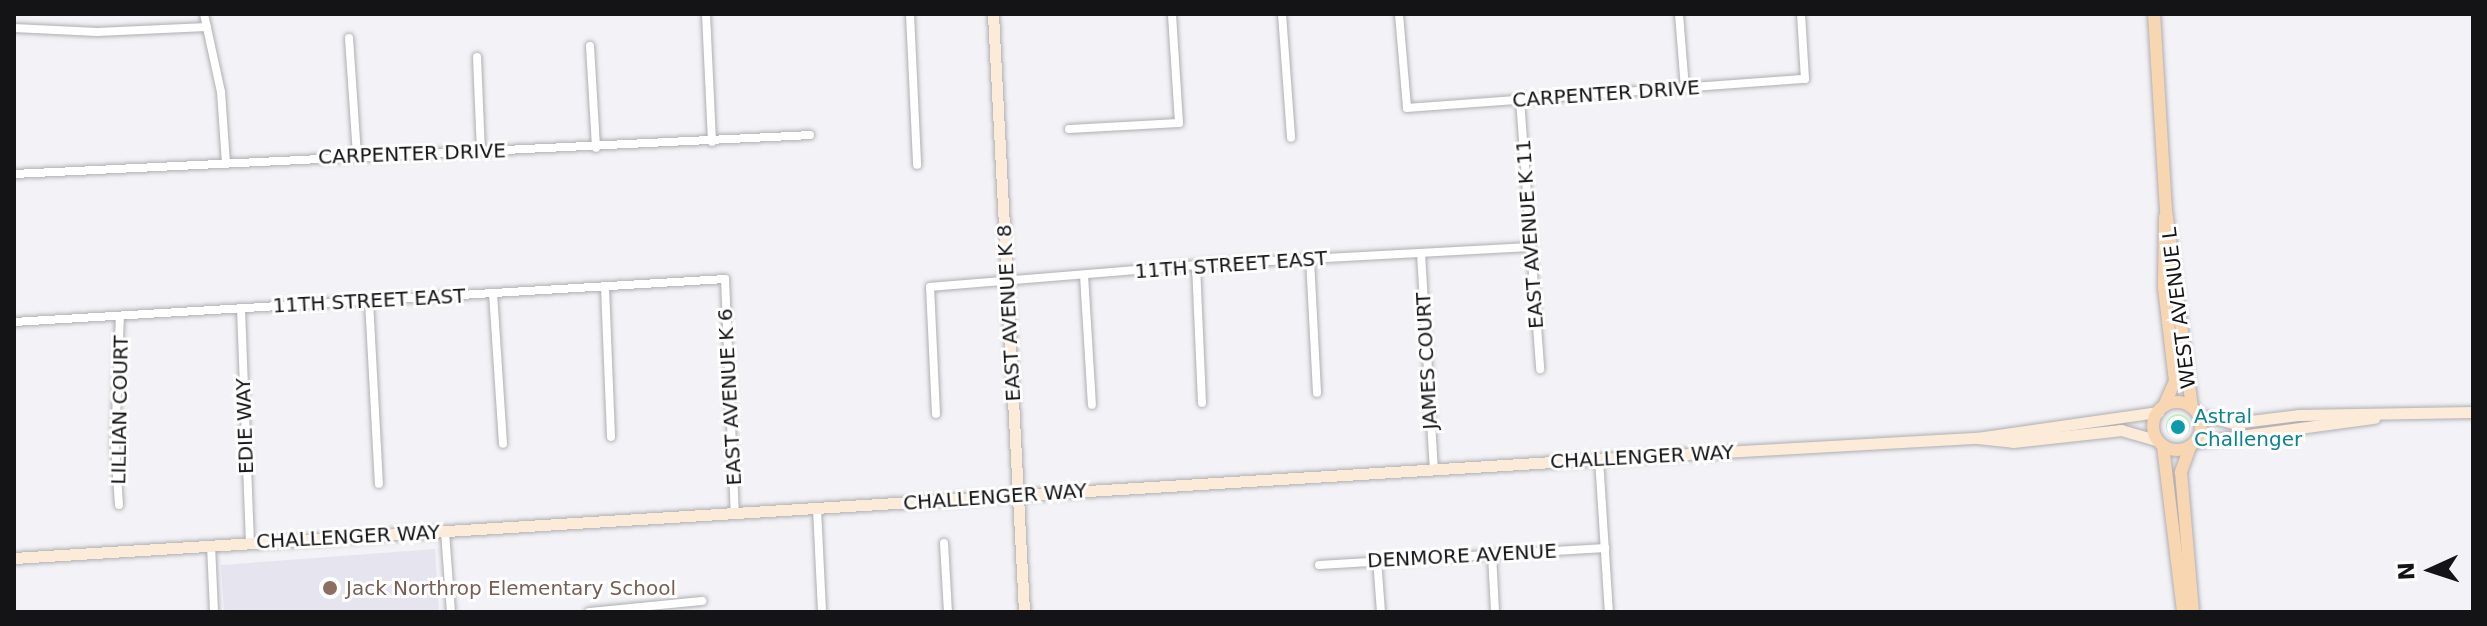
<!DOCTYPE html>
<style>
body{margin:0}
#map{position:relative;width:2487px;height:626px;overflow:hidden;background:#f3f2f6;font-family:"DejaVu Sans",sans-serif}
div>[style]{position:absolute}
.built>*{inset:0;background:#e6e4ef}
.green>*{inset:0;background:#c1f0c1}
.round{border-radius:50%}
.roads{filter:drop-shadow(0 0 2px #afaeb2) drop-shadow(0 0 2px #afaeb2)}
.street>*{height:8px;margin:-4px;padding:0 4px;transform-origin:4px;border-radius:4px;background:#fff}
.secondary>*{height:11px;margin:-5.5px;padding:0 5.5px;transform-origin:5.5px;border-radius:5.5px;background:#fcebd8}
.primary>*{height:12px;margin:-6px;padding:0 6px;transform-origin:6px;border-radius:6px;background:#f9d6b2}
.primary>.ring{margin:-6px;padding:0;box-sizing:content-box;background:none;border:12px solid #f9d6b2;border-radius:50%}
.dots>*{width:22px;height:22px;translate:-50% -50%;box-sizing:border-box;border:4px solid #fff;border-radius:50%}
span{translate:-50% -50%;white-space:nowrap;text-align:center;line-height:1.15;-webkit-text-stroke:6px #fff;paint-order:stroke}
.street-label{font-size:20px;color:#141315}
.culture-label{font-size:20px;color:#0d838f}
.left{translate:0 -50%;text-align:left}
.education-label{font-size:20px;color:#785e54}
.frame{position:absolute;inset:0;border:16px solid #141315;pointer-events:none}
.north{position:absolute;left:2391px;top:530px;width:80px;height:80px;-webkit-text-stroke:6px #fff;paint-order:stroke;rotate:267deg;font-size:22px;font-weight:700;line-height:32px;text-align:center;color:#141315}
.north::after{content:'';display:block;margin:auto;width:28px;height:36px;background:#141315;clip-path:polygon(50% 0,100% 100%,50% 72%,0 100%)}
</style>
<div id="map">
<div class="built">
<div style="clip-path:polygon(435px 549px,439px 612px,224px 612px,221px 565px)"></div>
</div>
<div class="green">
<div class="round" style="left:2166px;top:414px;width:24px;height:24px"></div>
</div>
<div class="roads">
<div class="street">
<div style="left:204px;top:14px;width:80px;rotate:77.7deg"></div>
<div style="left:221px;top:92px;width:71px;rotate:86deg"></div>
<div style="left:706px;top:14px;width:128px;rotate:87.3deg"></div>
<div style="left:910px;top:14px;width:151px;rotate:87.3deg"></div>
<div style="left:1282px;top:14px;width:124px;rotate:85.8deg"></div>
<div style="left:1399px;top:14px;width:94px;rotate:85.1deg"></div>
<div style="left:1407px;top:108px;width:399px;rotate:-4.2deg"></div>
<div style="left:1805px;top:79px;width:65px;rotate:-93.5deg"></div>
<div style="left:1679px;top:14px;width:74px;rotate:85.4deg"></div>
<div style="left:14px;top:28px;width:83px;rotate:2.8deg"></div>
<div style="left:97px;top:32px;width:110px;rotate:-2.6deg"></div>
<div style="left:349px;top:38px;width:118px;rotate:86.1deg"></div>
<div style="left:590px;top:46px;width:102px;rotate:86.6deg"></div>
<div style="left:477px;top:57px;width:94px;rotate:87.6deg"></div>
<div style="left:1520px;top:100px;width:270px;rotate:85.7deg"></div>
<div style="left:1069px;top:129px;width:110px;rotate:-3.1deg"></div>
<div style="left:1179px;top:123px;width:109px;rotate:-93.7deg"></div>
<div style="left:14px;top:174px;width:797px;rotate:-2.8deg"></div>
<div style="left:1421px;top:253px;width:217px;rotate:86.6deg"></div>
<div style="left:1310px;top:259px;width:134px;rotate:87deg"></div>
<div style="left:1196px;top:265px;width:138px;rotate:87.5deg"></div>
<div style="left:1084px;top:275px;width:130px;rotate:86.5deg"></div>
<div style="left:605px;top:287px;width:150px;rotate:87.7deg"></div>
<div style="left:493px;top:293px;width:151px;rotate:86.2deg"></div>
<div style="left:369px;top:301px;width:183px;rotate:86.9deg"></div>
<div style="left:241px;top:309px;width:234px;rotate:87.8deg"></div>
<div style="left:14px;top:322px;width:712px;rotate:-3.46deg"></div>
<div style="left:725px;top:279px;width:235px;rotate:87.6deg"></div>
<div style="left:936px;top:414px;width:127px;rotate:-92.7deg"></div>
<div style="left:930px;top:287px;width:267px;rotate:-4.7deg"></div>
<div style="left:1196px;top:265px;width:335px;rotate:-3.1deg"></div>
<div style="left:1599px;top:459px;width:153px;rotate:86.3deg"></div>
<div style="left:119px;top:505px;width:61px;rotate:-93.8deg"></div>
<div style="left:115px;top:444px;width:128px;rotate:-87.8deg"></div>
<div style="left:817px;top:509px;width:103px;rotate:87.2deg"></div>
<div style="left:445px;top:531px;width:81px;rotate:85.8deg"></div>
<div style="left:944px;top:543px;width:69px;rotate:86.7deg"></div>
<div style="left:211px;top:545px;width:67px;rotate:87.4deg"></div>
<div style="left:1492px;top:554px;width:58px;rotate:87deg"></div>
<div style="left:1377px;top:559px;width:53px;rotate:85.7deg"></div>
<div style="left:1319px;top:565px;width:287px;rotate:-3.4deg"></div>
<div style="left:589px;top:612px;width:114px;rotate:-5.6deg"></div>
</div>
<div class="secondary">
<div style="left:993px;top:14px;width:599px;rotate:87.03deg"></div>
<div style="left:2199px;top:415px;width:36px;rotate:13deg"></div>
<div style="left:2234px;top:423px;width:64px;rotate:-7.1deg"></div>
<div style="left:2298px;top:415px;width:175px;rotate:-1deg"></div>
<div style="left:1977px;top:438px;width:183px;rotate:-8.2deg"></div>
<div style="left:2196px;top:442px;width:180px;rotate:-7.7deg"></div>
<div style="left:14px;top:558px;width:1588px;rotate:-3.57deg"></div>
<div style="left:1599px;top:459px;width:379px;rotate:-3.2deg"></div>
<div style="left:1977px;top:438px;width:36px;rotate:6deg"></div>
<div style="left:2013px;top:442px;width:109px;rotate:-6.3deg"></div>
<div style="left:2121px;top:430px;width:37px;rotate:16deg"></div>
</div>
<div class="primary">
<div style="left:2154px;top:14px;width:196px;rotate:86.5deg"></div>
<div style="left:2166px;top:210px;width:199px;rotate:82.5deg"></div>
<div class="ring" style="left:2153px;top:402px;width:36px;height:36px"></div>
<div style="left:2164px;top:406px;width:27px;rotate:-66deg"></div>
<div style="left:2175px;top:381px;width:95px;rotate:-96.7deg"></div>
<div style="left:2164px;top:287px;width:70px;rotate:-89.2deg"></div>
<div style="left:2163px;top:446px;width:167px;rotate:83.1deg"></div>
<div style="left:2190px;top:447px;width:27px;rotate:110deg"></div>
<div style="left:2181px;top:472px;width:141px;rotate:85.1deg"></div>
</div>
</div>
<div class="dots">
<div style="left:2178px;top:427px;background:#0f9aa8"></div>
<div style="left:330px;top:588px;background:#8d6e63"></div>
</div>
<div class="street-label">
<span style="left:1606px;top:94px;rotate:-4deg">CARPENTER DRIVE</span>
<span style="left:412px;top:154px;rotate:-2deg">CARPENTER DRIVE</span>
<span style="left:1530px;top:234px;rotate:-94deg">EAST AVENUE K 11</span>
<span style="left:1231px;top:265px;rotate:-4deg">11TH STREET EAST</span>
<span style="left:369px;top:301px;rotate:-3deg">11TH STREET EAST</span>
<span style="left:2179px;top:308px;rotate:-97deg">WEST AVENUE L</span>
<span style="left:1009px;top:313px;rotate:-93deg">EAST AVENUE K 8</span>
<span style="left:1427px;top:361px;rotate:-93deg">JAMES COURT</span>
<span style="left:730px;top:397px;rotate:-93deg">EAST AVENUE K 6</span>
<span style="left:120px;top:410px;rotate:-89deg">LILLIAN COURT</span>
<span style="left:245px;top:426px;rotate:-92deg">EDIE WAY</span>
<span style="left:1642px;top:457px;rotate:-3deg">CHALLENGER WAY</span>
<span style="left:995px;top:497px;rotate:-4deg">CHALLENGER WAY</span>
<span style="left:348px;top:537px;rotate:-3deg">CHALLENGER WAY</span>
<span style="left:1462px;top:556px;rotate:-3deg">DENMORE AVENUE</span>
</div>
<div class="culture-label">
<span class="left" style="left:2194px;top:428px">Astral<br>Challenger</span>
</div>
<div class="education-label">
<span class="left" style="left:346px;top:588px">Jack Northrop Elementary School</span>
</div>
<div class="frame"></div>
<div class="north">N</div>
</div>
